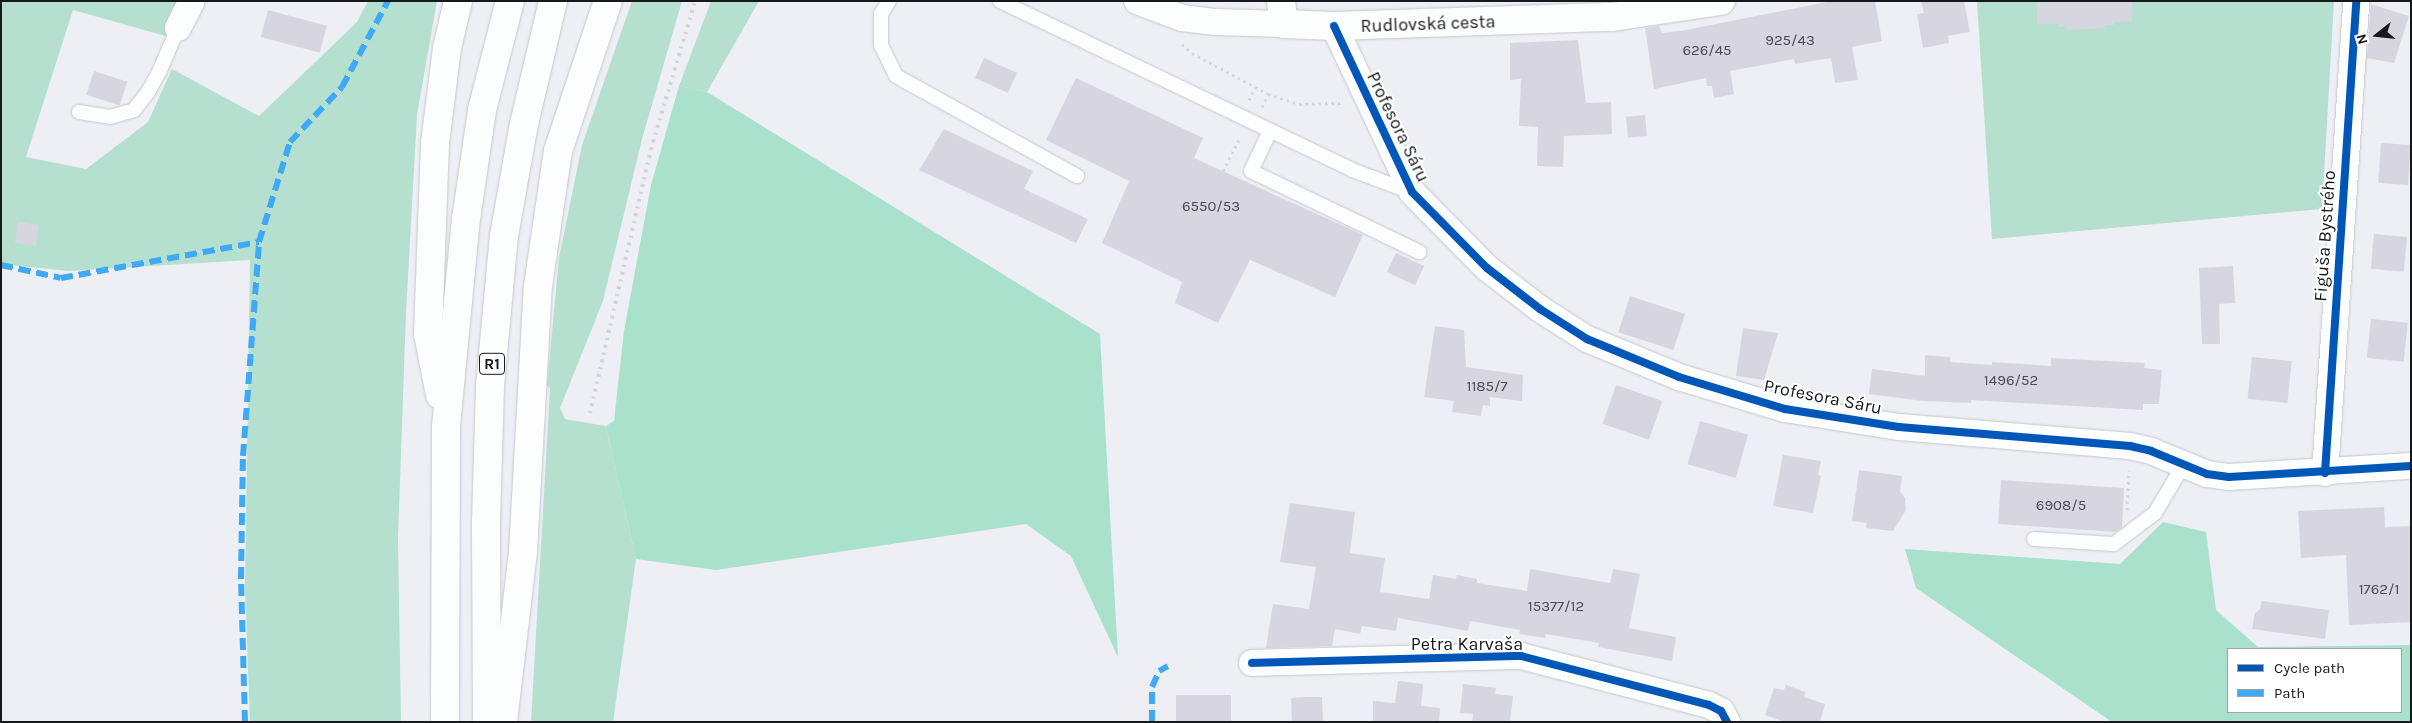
<!DOCTYPE html>
<meta charset="utf-8">
<style>
body{margin:0}
#map{position:relative;width:2412px;height:723px;overflow:hidden;background:#edeff4;font-family:Karla,sans-serif}
div>[style]{position:absolute}
.green>*{inset:0;background:#b5e0cf}
.forest>*{inset:0;background:#aae1cc}
.building>*{inset:0;background:#d7d6e0;transform-origin:0 0}
.path>*{height:3px;margin-top:-1.5px;transform-origin:0;background:repeating-linear-gradient(90deg,#d5d6d7 0 2.5px,transparent 0 6.5px)}
.roads{filter:drop-shadow(0 0 1px #c5c7cb) drop-shadow(0 0 1px #c5c7cb)}
.service>*{height:14px;margin:-7px;padding:0 7px;transform-origin:7px;border-radius:7px;background:#fcfdfd}
.minor>*{height:26px;margin:-13px;padding:0 13px;transform-origin:13px;border-radius:13px;background:#fcfdfd}
.tertiary>*{height:28px;margin:-14px;padding:0 14px;transform-origin:14px;border-radius:14px;background:#fcfdfd}
.motorway>*{height:28px;margin:-14px;padding:0 14px;transform-origin:14px;border-radius:14px;background:#fcfdfd}
.rail>*{height:4px;margin-top:-2px;transform-origin:0;background:repeating-linear-gradient(90deg,#d1d2d4 0 2.5px,transparent 0 7.5px)}
.quiet>*{height:6px;margin-top:-3px;transform-origin:0;background:repeating-linear-gradient(90deg,#3fa9f5 0 12px,transparent 0 18px)}
.cycleway>*{height:8px;margin:-4px;padding:0 4px;transform-origin:4px;border-radius:4px;background:#0057b8}
span{translate:-50% -50%;white-space:nowrap;text-align:center;line-height:1.15;-webkit-text-stroke:4px #fff;paint-order:stroke}
.number-label{font-size:15px;color:#4a4a50}
.number-label span{-webkit-text-stroke-width:0}
.shield-label span{padding:1px 4px;background:#fff;border:1px solid;border-radius:4px;-webkit-text-stroke-width:0}
.shield-label{font-size:16px;color:#17181b;font-weight:700}
.street-label{font-size:18px;color:#17181b}
.frame{position:absolute;inset:0;border:2px solid #17181b;pointer-events:none}
.legend{position:absolute;left:2227px;top:648px;width:175px;height:65px;box-sizing:border-box;background:#fff;border:1px solid #a2a3a4;margin:0;padding:6px 9px;list-style:none;font-size:15px;color:#17181b}
.legend li{display:flex;align-items:center;gap:10px;height:25px}
.legend b{width:25px;border:1px solid #a2a3a4}
.north{position:absolute;left:2352px;top:10px;width:50px;height:50px;-webkit-text-stroke:4px #fff;paint-order:stroke;rotate:254deg;font-size:14px;font-weight:700;line-height:20px;text-align:center;color:#17181b}
.north::after{content:'';display:block;margin:auto;width:18px;height:22px;background:#17181b;clip-path:polygon(50% 0,100% 100%,50% 72%,0 100%)}
</style>
<div id="map">
<div class="green">
<div style="clip-path:polygon(1px 1px,183px 1px,169px 37px,73px 10px,26px 157px,86px 169px,148px 122px,172px 69px,259px 116px,357px 22px,368px 1px,437px 1px,417px 115px,406px 313px,398px 538px,401px 722px,250px 722px,245px 587px,250px 260px,68px 271px,1px 264px)"></div>
<div style="clip-path:polygon(632px 1px,682px 1px,642px 139px,603px 301px,560px 408px,565px 419px,606px 426px,636px 559px,613px 722px,531px 722px,550px 388px,547px 386px,559px 258px,582px 145px)"></div>
<div style="clip-path:polygon(711px 1px,759px 1px,707px 92px,679px 86px)"></div>
<div style="clip-path:polygon(1977px 1px,2334px 1px,2322px 209px,1992px 239px)"></div>
</div>
<div class="forest">
<div style="clip-path:polygon(679px 86px,707px 92px,1100px 334px,1118px 657px,1071px 556px,1026px 524px,716px 570px,636px 559px,606px 426px,614px 421px,624px 331px,651px 185px)"></div>
<div style="clip-path:polygon(evenodd,2163px 522px,2206px 532px,2216px 610px,2258px 647px,2411px 645px,2411px 722px,2112px 722px,1916px 588px,1905px 549px,2120px 564px,2163px 522px,2228px 649px,2401px 649px,2401px 712px,2228px 712px,2228px 649px)"></div>
</div>
<div class="building">
<div style="clip-path:polygon(1832px 1px,1875px 1px,1882px 41px,1852px 47px,1858px 80px,1835px 83px,1831px 58px,1795px 64px,1794px 59px,1730px 71px,1734px 94px,1714px 98px,1712px 86px,1707px 86px,1706px 78px,1654px 89px,1645px 28px,1659px 26px,1662px 33px,1686px 30px)"></div>
<div style="clip-path:polygon(1921px 1px,1964px 1px,1970px 32px,1948px 36px,1949px 43px,1923px 48px,1917px 14px,1924px 13px)"></div>
<div style="clip-path:polygon(2037px 1px,2132px 1px,2132px 21px,2114px 22px,2114px 25px,2105px 25px,2105px 28px,2067px 30px,2067px 27px,2058px 27px,2058px 24px,2037px 24px)"></div>
<div style="clip-path:polygon(2371px 4px,2409px 16px,2394px 63px,2367px 58px)"></div>
<div style="left:268px;top:10px;width:61px;height:28px;rotate:15deg"></div>
<div style="clip-path:polygon(1578px 40px,1586px 103px,1611px 102px,1612px 134px,1564px 136px,1563px 167px,1537px 166px,1538px 127px,1519px 126px,1521px 79px,1510px 80px,1510px 43px)"></div>
<div style="left:984px;top:58px;width:36px;height:22px;rotate:24deg"></div>
<div style="left:94px;top:71px;width:35px;height:25px;rotate:18deg"></div>
<div style="clip-path:polygon(1076px 78px,1203px 138px,1194px 158px,1363px 235px,1335px 297px,1250px 260px,1218px 323px,1175px 303px,1182px 282px,1102px 243px,1129px 181px,1046px 140px)"></div>
<div style="left:1645px;top:115px;width:21px;height:19px;rotate:85deg"></div>
<div style="clip-path:polygon(944px 129px,1033px 171px,1024px 189px,1088px 219px,1076px 243px,919px 170px)"></div>
<div style="left:2381px;top:143px;width:30px;height:40px;rotate:4deg"></div>
<div style="left:18px;top:222px;width:21px;height:21px;rotate:8deg"></div>
<div style="left:2374px;top:234px;width:33px;height:35px;rotate:5deg"></div>
<div style="left:1396px;top:253px;width:31px;height:21px;rotate:25deg"></div>
<div style="clip-path:polygon(2233px 266px,2235px 303px,2219px 304px,2220px 344px,2202px 344px,2199px 268px)"></div>
<div style="left:1630px;top:296px;width:58px;height:38px;rotate:18deg"></div>
<div style="left:2371px;top:319px;width:37px;height:39px;rotate:6deg"></div>
<div style="clip-path:polygon(1435px 326px,1464px 330px,1466px 367px,1523px 375px,1522px 401px,1490px 397px,1490px 406px,1483px 405px,1481px 416px,1452px 412px,1454px 401px,1424px 397px)"></div>
<div style="clip-path:polygon(1743px 328px,1778px 333px,1764px 380px,1736px 376px)"></div>
<div style="clip-path:polygon(1925px 355px,1950px 357px,1950px 362px,1992px 365px,1992px 362px,2051px 366px,2051px 358px,2145px 363px,2144px 368px,2162px 370px,2159px 404px,2143px 404px,2143px 410px,1971px 400px,1971px 403px,1923px 401px,1869px 394px,1872px 369px,1925px 376px)"></div>
<div style="left:2252px;top:357px;width:40px;height:42px;rotate:6deg"></div>
<div style="left:1616px;top:385px;width:49px;height:41px;rotate:19deg"></div>
<div style="left:1700px;top:421px;width:50px;height:45px;rotate:16deg"></div>
<div style="clip-path:polygon(1783px 455px,1821px 461px,1818px 475px,1821px 476px,1813px 513px,1773px 506px)"></div>
<div style="clip-path:polygon(1859px 470px,1902px 476px,1900px 491px,1905px 498px,1906px 510px,1893px 531px,1866px 528px,1867px 523px,1852px 521px)"></div>
<div style="clip-path:polygon(2001px 480px,2124px 488px,2122px 527px,2115px 532px,1998px 524px)"></div>
<div style="clip-path:polygon(1290px 503px,1355px 512px,1350px 553px,1385px 558px,1380px 592px,1429px 599px,1433px 575px,1456px 579px,1457px 575px,1477px 579px,1477px 583px,1527px 591px,1530px 569px,1610px 583px,1613px 569px,1640px 574px,1629px 628px,1676px 637px,1672px 661px,1598px 647px,1599px 643px,1546px 634px,1545px 638px,1519px 634px,1520px 630px,1470px 621px,1468px 631px,1398px 618px,1396px 631px,1362px 626px,1360px 634px,1335px 629px,1332px 646px,1266px 648px,1273px 604px,1309px 609px,1316px 567px,1280px 562px)"></div>
<div style="clip-path:polygon(2384px 507px,2385px 527px,2411px 526px,2411px 622px,2349px 625px,2346px 555px,2301px 558px,2298px 511px)"></div>
<div style="clip-path:polygon(2262px 601px,2329px 610px,2325px 639px,2252px 629px,2255px 613px,2260px 609px)"></div>
<div style="clip-path:polygon(1398px 681px,1423px 684px,1421px 706px,1440px 708px,1439px 722px,1373px 722px,1373px 701px,1395px 703px)"></div>
<div style="clip-path:polygon(1463px 684px,1496px 688px,1495px 694px,1513px 696px,1510px 722px,1472px 722px,1473px 714px,1460px 713px)"></div>
<div style="clip-path:polygon(1786px 685px,1805px 692px,1804px 697px,1825px 704px,1820px 722px,1785px 722px,1765px 715px,1774px 688px,1784px 690px)"></div>
<div style="left:1231px;top:695px;width:27px;height:55px;rotate:90deg"></div>
<div style="clip-path:polygon(1305px 697px,1322px 697px,1323px 722px,1292px 722px,1291px 698px)"></div>
</div>
<div class="path">
<div style="left:1182px;top:44px;width:13px;rotate:42deg"></div>
<div style="left:1192px;top:53px;width:86px;rotate:28.3deg"></div>
<div style="left:1268px;top:94px;width:33px;rotate:18deg"></div>
<div style="left:1299px;top:104px;width:43px;rotate:-1.3deg"></div>
<div style="left:1249px;top:100px;width:14px;rotate:-65deg"></div>
<div style="left:1262px;top:107px;width:14px;rotate:-65deg"></div>
<div style="left:1223px;top:171px;width:38px;rotate:-63deg"></div>
<div style="left:2127px;top:510px;width:39px;rotate:-87deg"></div>
</div>
<div class="roads">
<div class="service">
<div style="left:889px;top:1px;width:15px;rotate:122deg"></div>
<div style="left:881px;top:14px;width:31px;rotate:90deg"></div>
<div style="left:881px;top:45px;width:34px;rotate:64deg"></div>
<div style="left:896px;top:76px;width:207px;rotate:28.9deg"></div>
<div style="left:1000px;top:1px;width:390px;rotate:25.6deg"></div>
<div style="left:1352px;top:170px;width:63px;rotate:20.4deg"></div>
<div style="left:79px;top:112px;width:31px;rotate:9deg"></div>
<div style="left:110px;top:117px;width:25px;rotate:-16deg"></div>
<div style="left:134px;top:110px;width:23px;rotate:-52deg"></div>
<div style="left:148px;top:92px;width:25px;rotate:-61deg"></div>
<div style="left:160px;top:70px;width:46px;rotate:-66.8deg"></div>
<div style="left:1270px;top:131px;width:44px;rotate:115.4deg"></div>
<div style="left:1251px;top:171px;width:187px;rotate:25.7deg"></div>
<div style="left:2034px;top:539px;width:80px;rotate:3.6deg"></div>
<div style="left:2114px;top:544px;width:51px;rotate:-37.1deg"></div>
<div style="left:2155px;top:513px;width:55px;rotate:-59.2deg"></div>
</div>
<div class="minor">
<div style="left:1137px;top:1px;width:48px;rotate:20.7deg"></div>
<div style="left:1182px;top:18px;width:34px;rotate:7deg"></div>
<div style="left:1216px;top:22px;width:68px;rotate:1.7deg"></div>
<div style="left:1334px;top:26px;width:183px;rotate:64.8deg"></div>
<div style="left:1412px;top:192px;width:107px;rotate:45.4deg"></div>
<div style="left:1487px;top:268px;width:67px;rotate:37.7deg"></div>
<div style="left:1540px;top:309px;width:56px;rotate:32.6deg"></div>
<div style="left:1587px;top:339px;width:100px;rotate:22.4deg"></div>
<div style="left:1679px;top:377px;width:111px;rotate:16.8deg"></div>
<div style="left:1785px;top:409px;width:115px;rotate:9deg"></div>
<div style="left:1899px;top:427px;width:232px;rotate:4.7deg"></div>
<div style="left:2130px;top:446px;width:22px;rotate:13deg"></div>
<div style="left:2151px;top:451px;width:61px;rotate:22.3deg"></div>
<div style="left:2207px;top:474px;width:22px;rotate:8deg"></div>
<div style="left:2229px;top:477px;width:182px;rotate:-3.5deg"></div>
<div style="left:178px;top:28px;width:30px;rotate:-63deg"></div>
<div style="left:2325px;top:473px;width:473px;rotate:-86.2deg"></div>
<div style="left:1252px;top:663px;width:269px;rotate:-1.5deg"></div>
<div style="left:1521px;top:656px;width:194px;rotate:14.6deg"></div>
<div style="left:1709px;top:705px;width:13px;rotate:27deg"></div>
<div style="left:1721px;top:711px;width:13px;rotate:61deg"></div>
</div>
<div class="tertiary">
<div style="left:1281px;top:1px;width:23px;rotate:83deg"></div>
<div style="left:1284px;top:24px;width:50px;rotate:2.3deg"></div>
<div style="left:1334px;top:26px;width:278px;rotate:-1.9deg"></div>
<div style="left:1612px;top:17px;width:110px;rotate:-8.4deg"></div>
</div>
<div class="motorway">
<div style="left:440px;top:395px;width:62px;rotate:-101.1deg"></div>
<div style="left:428px;top:334px;width:191px;rotate:-87.9deg"></div>
<div style="left:435px;top:143px;width:96px;rotate:-82.8deg"></div>
<div style="left:447px;top:48px;width:48px;rotate:-76.8deg"></div>
<div style="left:445px;top:722px;width:296px;rotate:-89.8deg"></div>
<div style="left:446px;top:426px;width:208px;rotate:-84.5deg"></div>
<div style="left:466px;top:219px;width:110px;rotate:-81.6deg"></div>
<div style="left:482px;top:110px;width:113px;rotate:-75.6deg"></div>
<div style="left:487px;top:722px;width:200px;rotate:-90.3deg"></div>
<div style="left:486px;top:522px;width:136px;rotate:-88.3deg"></div>
<div style="left:490px;top:386px;width:151px;rotate:-84.7deg"></div>
<div style="left:504px;top:236px;width:114px;rotate:-79.9deg"></div>
<div style="left:524px;top:124px;width:126px;rotate:-76.7deg"></div>
<div style="left:503px;top:722px;width:171px;rotate:-83.3deg"></div>
<div style="left:523px;top:552px;width:266px;rotate:-86.8deg"></div>
<div style="left:538px;top:286px;width:136px;rotate:-81.6deg"></div>
<div style="left:558px;top:151px;width:158px;rotate:-71.6deg"></div>
</div>
</div>
<div class="rail">
<div style="left:590px;top:413px;width:271px;rotate:-77deg"></div>
<div style="left:651px;top:149px;width:154px;rotate:-73.4deg"></div>
</div>
<div class="quiet">
<div style="left:1px;top:265px;width:61px;rotate:12.2deg"></div>
<div style="left:61px;top:278px;width:201px;rotate:-10.3deg"></div>
<div style="left:245px;top:722px;width:143px;rotate:-91.6deg"></div>
<div style="left:241px;top:579px;width:123px;rotate:-89.1deg"></div>
<div style="left:243px;top:456px;width:215px;rotate:-85.7deg"></div>
<div style="left:259px;top:242px;width:105px;rotate:-72.8deg"></div>
<div style="left:290px;top:142px;width:76px;rotate:-46.6deg"></div>
<div style="left:342px;top:87px;width:98px;rotate:-61.9deg"></div>
<div style="left:1152px;top:722px;width:35px;rotate:-90deg"></div>
<div style="left:1152px;top:687px;width:17px;rotate:-66deg"></div>
<div style="left:1159px;top:671px;width:10px;rotate:-29deg"></div>
</div>
<div class="cycleway">
<div style="left:1334px;top:26px;width:183px;rotate:64.8deg"></div>
<div style="left:1412px;top:192px;width:107px;rotate:45.4deg"></div>
<div style="left:1487px;top:268px;width:67px;rotate:37.7deg"></div>
<div style="left:1540px;top:309px;width:56px;rotate:32.6deg"></div>
<div style="left:1587px;top:339px;width:100px;rotate:22.4deg"></div>
<div style="left:1679px;top:377px;width:111px;rotate:16.8deg"></div>
<div style="left:1785px;top:409px;width:115px;rotate:9deg"></div>
<div style="left:1899px;top:427px;width:232px;rotate:4.7deg"></div>
<div style="left:2130px;top:446px;width:22px;rotate:13deg"></div>
<div style="left:2151px;top:451px;width:61px;rotate:22.3deg"></div>
<div style="left:2207px;top:474px;width:22px;rotate:8deg"></div>
<div style="left:2229px;top:477px;width:182px;rotate:-3.5deg"></div>
<div style="left:2325px;top:473px;width:473px;rotate:-86.2deg"></div>
<div style="left:1252px;top:663px;width:269px;rotate:-1.5deg"></div>
<div style="left:1521px;top:656px;width:194px;rotate:14.6deg"></div>
<div style="left:1709px;top:705px;width:13px;rotate:27deg"></div>
<div style="left:1721px;top:711px;width:13px;rotate:61deg"></div>
</div>
<div class="number-label">
<span style="left:1790px;top:41px">925/43</span>
<span style="left:1707px;top:51px">626/45</span>
<span style="left:1211px;top:207px">6550/53</span>
<span style="left:2011px;top:381px">1496/52</span>
<span style="left:1487px;top:387px">1185/7</span>
<span style="left:2061px;top:506px">6908/5</span>
<span style="left:2379px;top:590px">1762/1</span>
<span style="left:1556px;top:607px">15377/12</span>
</div>
<div class="shield-label">
<span style="left:492px;top:364px">R1</span>
</div>
<div class="street-label">
<span style="left:1428px;top:24px;rotate:-2deg">Rudlovská cesta</span>
<span style="left:1398px;top:127px;rotate:64deg">Profesora Sáru</span>
<span style="left:2325px;top:236px;rotate:-86deg">Figuša Bystrého</span>
<span style="left:1823px;top:397px;rotate:11deg">Profesora Sáru</span>
<span style="left:1467px;top:644px">Petra Karvaša</span>
</div>
<div class="frame"></div>
<ul class="legend">
<li><b style="height:6px;background:#0057b8"></b>Cycle path</li>
<li><b style="height:6px;background:#3fa9f5"></b>Path</li>
</ul>
<div class="north">N</div>
</div>
